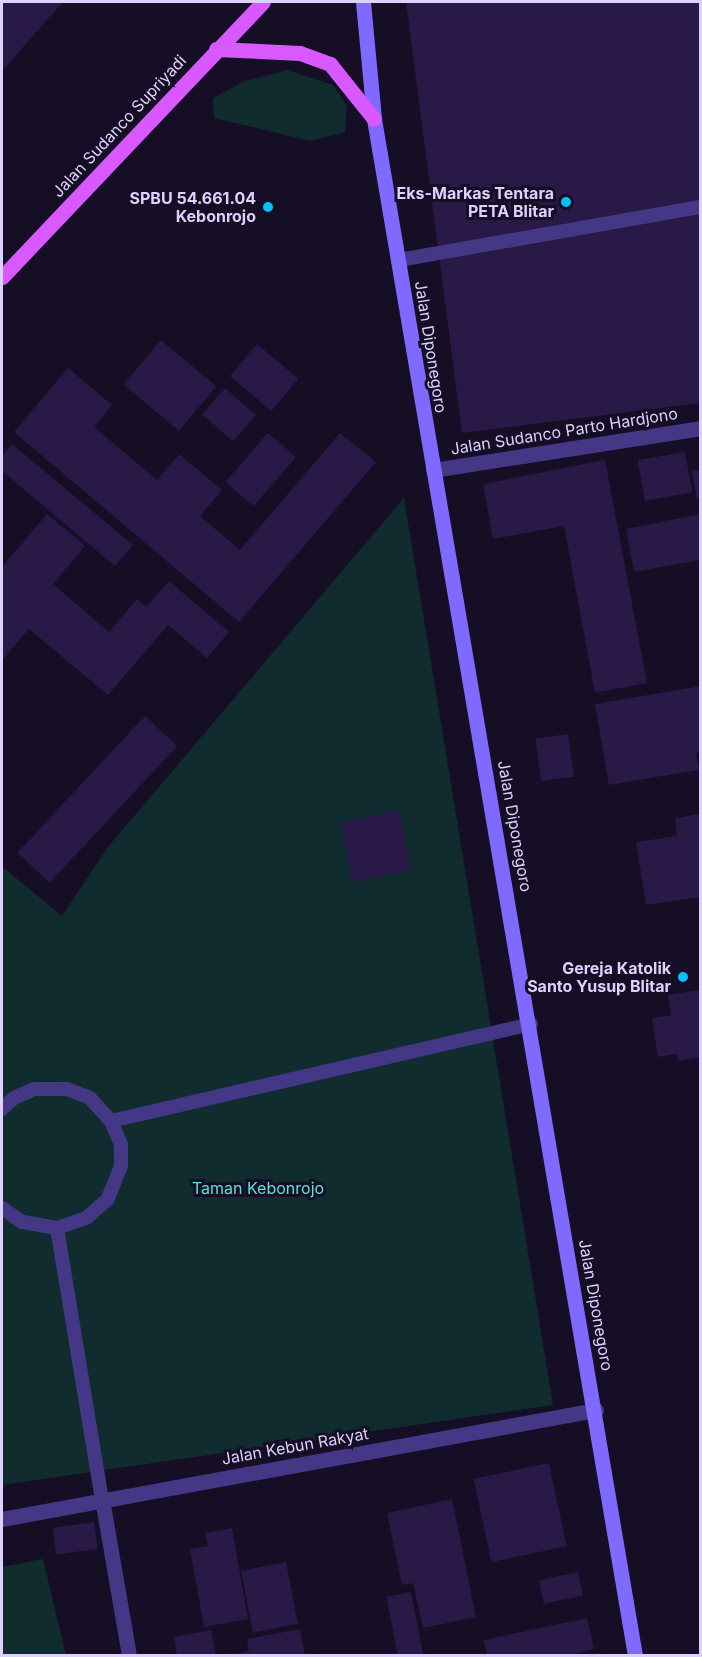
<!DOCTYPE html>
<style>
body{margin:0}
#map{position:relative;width:702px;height:1657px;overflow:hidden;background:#150e25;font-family:Inter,sans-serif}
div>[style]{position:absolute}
.green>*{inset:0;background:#102c2f}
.building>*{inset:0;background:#281947;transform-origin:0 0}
.service>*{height:14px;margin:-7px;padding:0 7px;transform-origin:7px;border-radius:7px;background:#443786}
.minor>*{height:15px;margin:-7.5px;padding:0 7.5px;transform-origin:7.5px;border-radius:7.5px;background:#443786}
.secondary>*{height:15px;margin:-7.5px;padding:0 7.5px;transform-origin:7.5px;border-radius:7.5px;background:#8069ff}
.primary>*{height:15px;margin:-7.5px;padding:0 7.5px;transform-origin:7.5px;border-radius:7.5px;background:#d759ff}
.dots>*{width:16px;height:16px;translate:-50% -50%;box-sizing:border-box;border:3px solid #150e25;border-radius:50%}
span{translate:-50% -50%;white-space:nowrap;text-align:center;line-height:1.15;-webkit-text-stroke:6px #150e25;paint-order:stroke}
.street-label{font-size:16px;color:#ddd2ff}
.poi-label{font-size:16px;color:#ddd2ff;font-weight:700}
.right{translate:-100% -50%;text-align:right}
.park-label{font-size:16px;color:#59e4d4}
.frame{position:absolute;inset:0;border:3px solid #ddd2ff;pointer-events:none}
</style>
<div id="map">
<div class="green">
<div style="clip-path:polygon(287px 70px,333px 85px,347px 106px,345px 132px,310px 141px,214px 118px,213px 98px,245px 81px)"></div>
<div style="clip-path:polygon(404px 498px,553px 1405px,2px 1485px,2px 871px,4px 868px,62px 916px,108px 847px)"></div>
<div style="clip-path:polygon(43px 1559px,66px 1655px,2px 1655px,2px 1567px)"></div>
</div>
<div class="building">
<div style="clip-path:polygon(2px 2px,63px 2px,2px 71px)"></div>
<div style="clip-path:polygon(406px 2px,700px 2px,700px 403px,462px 433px)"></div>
<div style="left:161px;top:340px;width:72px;height:58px;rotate:40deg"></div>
<div style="left:257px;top:344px;width:54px;height:42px;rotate:40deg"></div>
<div style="clip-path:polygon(68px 368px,112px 405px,94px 427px,157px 480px,179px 454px,222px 490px,200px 516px,240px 550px,340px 433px,376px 462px,239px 622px,14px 432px)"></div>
<div style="left:225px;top:388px;width:41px;height:35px;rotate:41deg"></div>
<div style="left:268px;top:433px;width:37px;height:65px;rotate:41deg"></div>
<div style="clip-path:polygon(12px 444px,133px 545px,115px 566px,2px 471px,2px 456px)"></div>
<div style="left:685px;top:452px;width:41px;height:48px;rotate:80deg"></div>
<div style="clip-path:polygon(605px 460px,647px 683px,595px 693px,564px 526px,493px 539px,483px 484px)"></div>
<div style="clip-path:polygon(700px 470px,700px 498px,697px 499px,692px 471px)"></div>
<div style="clip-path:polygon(47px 514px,85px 546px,53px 584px,109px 632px,137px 599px,146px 607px,169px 581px,229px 632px,207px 658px,168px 625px,108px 695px,29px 629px,2px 660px,2px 567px)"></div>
<div style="clip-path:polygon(700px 514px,700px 560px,634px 572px,626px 529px)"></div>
<div style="clip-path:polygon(700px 686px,700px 752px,696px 753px,699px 770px,609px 785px,595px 704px)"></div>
<div style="left:145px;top:716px;width:44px;height:187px;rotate:43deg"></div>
<div style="left:568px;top:734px;width:43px;height:33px;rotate:82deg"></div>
<div style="left:399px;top:810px;width:61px;height:60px;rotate:78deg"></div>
<div style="clip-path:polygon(700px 814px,700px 897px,646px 905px,636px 842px,677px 836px,675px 818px)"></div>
<div style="clip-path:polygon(700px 990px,700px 1057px,678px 1061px,677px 1054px,658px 1057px,652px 1018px,671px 1015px,668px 995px)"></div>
<div style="left:549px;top:1463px;width:85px;height:77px;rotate:78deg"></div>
<div style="clip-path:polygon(452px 1499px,476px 1617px,423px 1628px,413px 1583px,402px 1585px,387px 1513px)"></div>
<div style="left:94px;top:1522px;width:27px;height:42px;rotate:82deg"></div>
<div style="clip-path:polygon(232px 1528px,248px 1619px,204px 1627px,190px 1549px,208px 1546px,205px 1533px)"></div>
<div style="left:286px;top:1562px;width:63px;height:46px;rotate:79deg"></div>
<div style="left:578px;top:1572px;width:24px;height:40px;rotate:78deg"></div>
<div style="left:411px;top:1592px;width:65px;height:25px;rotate:79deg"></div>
<div style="clip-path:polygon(587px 1618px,594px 1649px,567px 1656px,487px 1656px,484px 1640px)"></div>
<div style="clip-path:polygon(300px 1629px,305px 1656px,231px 1656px,249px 1651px,247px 1639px)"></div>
<div style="clip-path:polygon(211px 1630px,216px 1656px,177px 1656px,174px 1637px)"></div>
</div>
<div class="service">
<div style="left:399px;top:260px;width:306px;rotate:-10deg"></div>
<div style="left:2px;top:1109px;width:16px;rotate:-43deg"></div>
<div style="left:14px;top:1098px;width:22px;rotate:-24deg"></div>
<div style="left:34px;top:1089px;width:33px"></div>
<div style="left:67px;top:1089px;width:25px;rotate:21deg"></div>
<div style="left:90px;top:1098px;width:31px;rotate:48deg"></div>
<div style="left:111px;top:1121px;width:25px;rotate:67deg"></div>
<div style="left:121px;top:1144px;width:22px;rotate:90deg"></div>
<div style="left:121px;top:1166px;width:35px;rotate:112deg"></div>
<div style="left:108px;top:1199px;width:29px;rotate:139deg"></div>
<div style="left:86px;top:1218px;width:31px;rotate:161deg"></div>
<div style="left:57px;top:1228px;width:36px;rotate:-170deg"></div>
<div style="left:22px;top:1222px;width:24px;rotate:-145deg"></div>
<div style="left:111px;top:1121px;width:431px;rotate:-13deg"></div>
<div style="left:57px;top:1228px;width:275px;rotate:80.6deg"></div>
</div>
<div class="minor">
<div style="left:433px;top:470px;width:270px;rotate:-8.9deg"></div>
<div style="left:102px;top:1499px;width:159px;rotate:80.2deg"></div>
<div style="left:2px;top:1519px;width:604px;rotate:-10.4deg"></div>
</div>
<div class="secondary">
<div style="left:363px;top:2px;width:118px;rotate:84.6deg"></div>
<div style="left:374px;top:119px;width:1559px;rotate:80.36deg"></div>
</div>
<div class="primary">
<div style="left:216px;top:49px;width:84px;rotate:2.7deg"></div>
<div style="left:300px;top:53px;width:32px;rotate:20deg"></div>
<div style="left:330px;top:64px;width:70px;rotate:51.3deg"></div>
<div style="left:2px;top:277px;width:379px;rotate:-46.5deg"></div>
</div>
<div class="dots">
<div style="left:566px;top:202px;background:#00c1fd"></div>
<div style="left:268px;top:207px;background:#00c1fd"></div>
<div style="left:683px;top:977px;background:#00c1fd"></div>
</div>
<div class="street-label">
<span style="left:119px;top:126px;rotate:-47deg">Jalan Sudanco Supriyadi</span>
<span style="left:431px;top:347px;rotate:81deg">Jalan Diponegoro</span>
<span style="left:564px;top:431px;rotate:-9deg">Jalan Sudanco Parto Hardjono</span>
<span style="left:515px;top:826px;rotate:80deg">Jalan Diponegoro</span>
<span style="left:596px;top:1305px;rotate:80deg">Jalan Diponegoro</span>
<span style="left:295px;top:1446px;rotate:-10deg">Jalan Kebun Rakyat</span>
</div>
<div class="poi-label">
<span class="right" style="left:554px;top:202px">Eks-Markas Tentara<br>PETA Blitar</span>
<span class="right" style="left:256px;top:207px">SPBU 54.661.04<br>Kebonrojo</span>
<span class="right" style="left:671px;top:977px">Gereja Katolik<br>Santo Yusup Blitar</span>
</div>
<div class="park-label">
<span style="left:258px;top:1188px">Taman Kebonrojo</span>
</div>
<div class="frame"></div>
</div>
